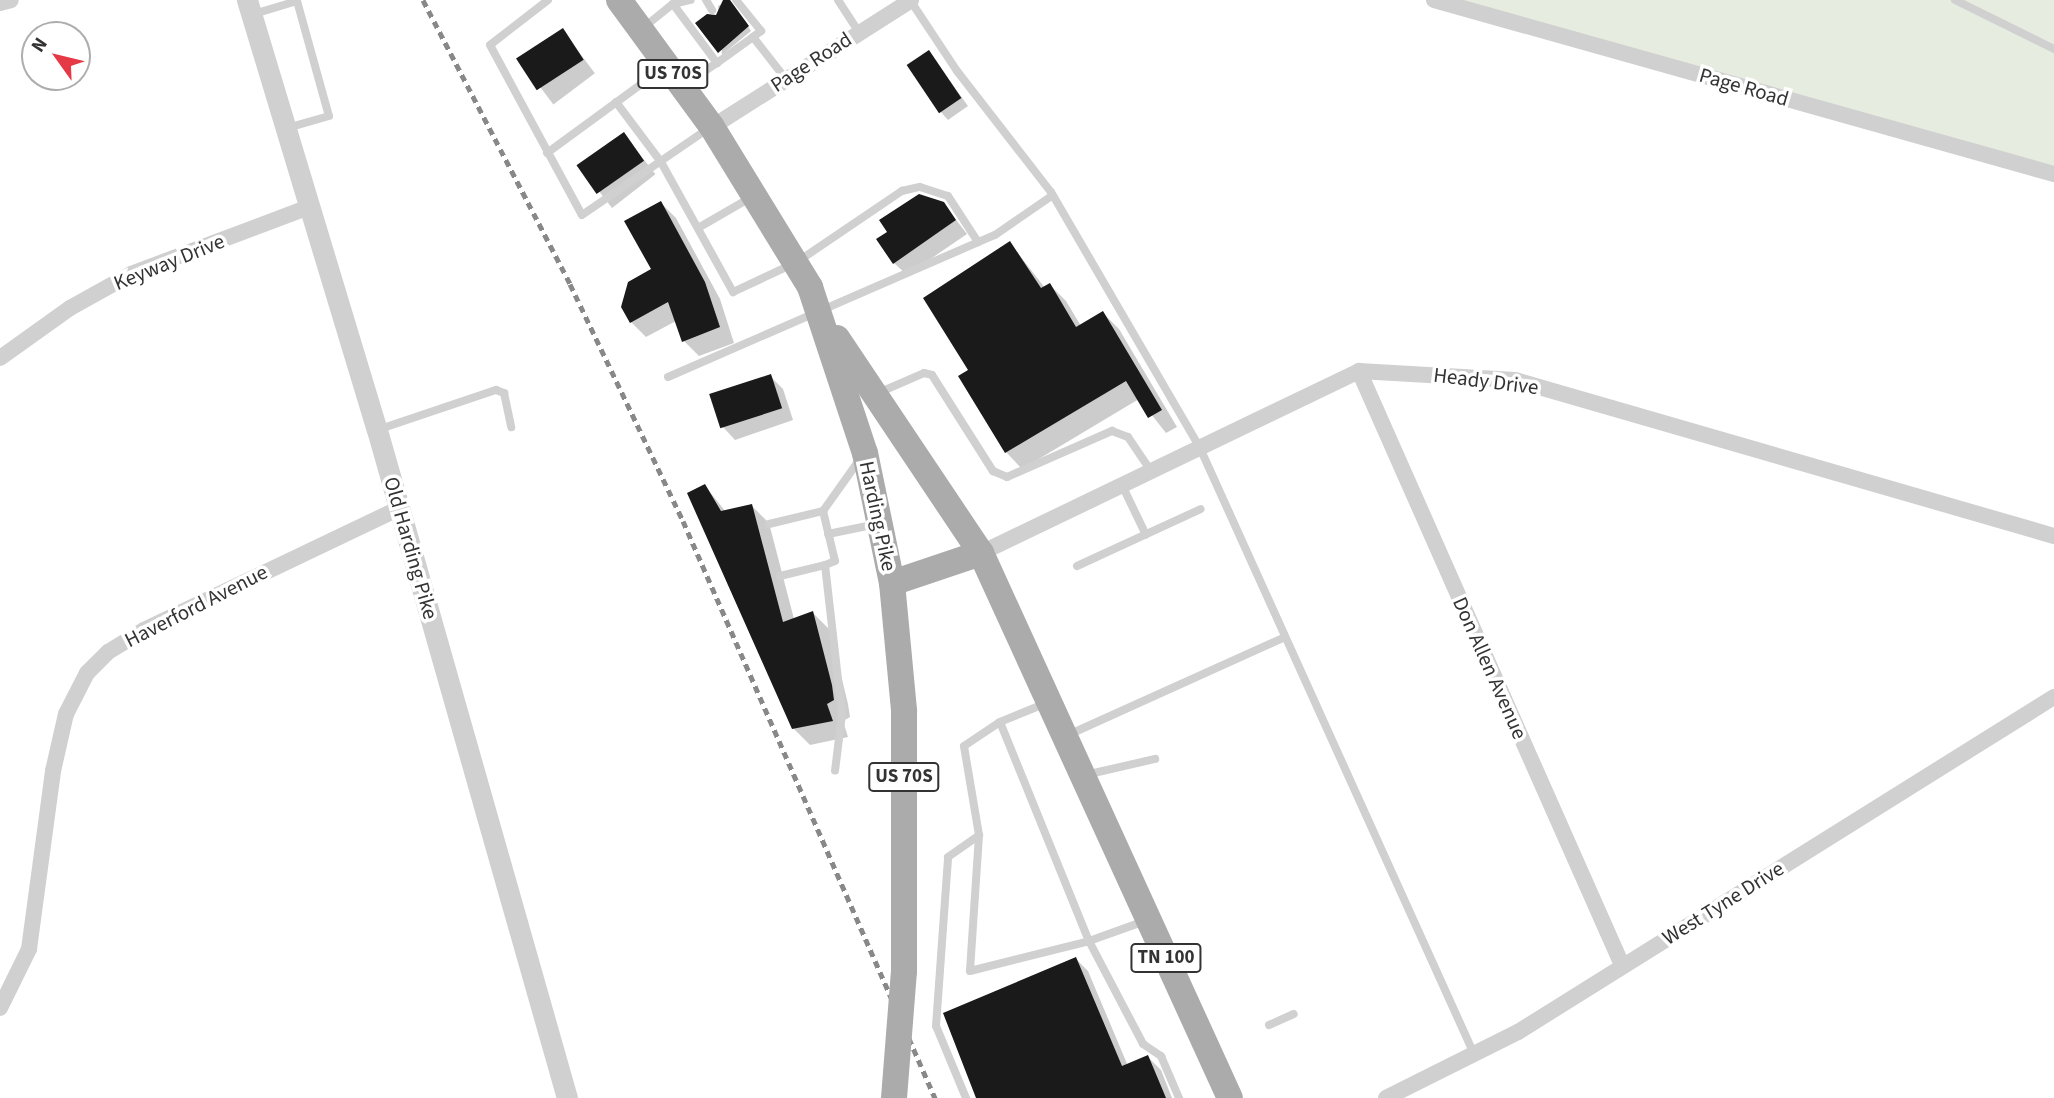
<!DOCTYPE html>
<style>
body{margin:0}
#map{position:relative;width:2054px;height:1098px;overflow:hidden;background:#fff;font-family:"Source Sans 3",sans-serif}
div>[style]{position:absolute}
.green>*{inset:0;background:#e6ecdf}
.shadow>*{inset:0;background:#0003;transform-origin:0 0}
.building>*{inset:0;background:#1a1a1a;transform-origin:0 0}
.service>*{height:8px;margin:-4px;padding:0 4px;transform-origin:4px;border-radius:4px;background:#d0d0d0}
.minor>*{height:16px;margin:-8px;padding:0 8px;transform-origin:8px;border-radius:8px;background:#d0d0d0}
.tertiary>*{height:21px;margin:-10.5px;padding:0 10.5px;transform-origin:10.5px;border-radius:10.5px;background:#d0d0d0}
.primary>*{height:26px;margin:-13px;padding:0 13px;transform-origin:13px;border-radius:13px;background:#ababab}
.rail>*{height:5px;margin-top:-2.5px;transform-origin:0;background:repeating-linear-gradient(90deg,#888 0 7px,transparent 0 12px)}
.primary-bridge>*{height:26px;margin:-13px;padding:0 13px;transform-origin:13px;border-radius:13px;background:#ababab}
span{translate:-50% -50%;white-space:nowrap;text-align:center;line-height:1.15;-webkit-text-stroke:7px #fff;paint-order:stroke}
.shield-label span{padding:2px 5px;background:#fff;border:2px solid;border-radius:5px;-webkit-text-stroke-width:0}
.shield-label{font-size:19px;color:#333;font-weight:700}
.street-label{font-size:21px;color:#333}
.north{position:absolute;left:21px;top:21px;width:70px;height:70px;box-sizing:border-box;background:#fff;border:2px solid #adadad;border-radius:50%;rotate:304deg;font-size:19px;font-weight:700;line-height:28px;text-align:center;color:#333}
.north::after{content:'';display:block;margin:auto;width:24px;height:32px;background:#e63946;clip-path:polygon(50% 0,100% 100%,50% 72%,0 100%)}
</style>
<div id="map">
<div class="green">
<div style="clip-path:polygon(1434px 0,2054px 0,2054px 174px)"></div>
</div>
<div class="shadow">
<div style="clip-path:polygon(729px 0,751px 31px,722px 55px,718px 6px)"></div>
<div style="left:563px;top:31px;width:53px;height:52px;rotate:53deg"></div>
<div style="clip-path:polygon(929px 52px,968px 106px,948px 120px,940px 111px)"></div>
<div style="left:624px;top:134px;width:51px;height:55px;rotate:52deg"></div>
<div style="clip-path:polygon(661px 203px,676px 218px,720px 299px,734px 343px,699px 356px,684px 341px,676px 321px,646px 337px,631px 322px,653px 270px)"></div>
<div style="clip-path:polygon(943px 203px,967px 234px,907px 275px,894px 263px)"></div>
<div style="clip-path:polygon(1010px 243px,1045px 288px,1050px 285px,1066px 301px,1081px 326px,1103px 313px,1119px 329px,1177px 427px,1166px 433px,1139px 399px,1022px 469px,1006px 452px,961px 376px,970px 371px)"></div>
<div style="clip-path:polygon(770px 376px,783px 389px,793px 420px,735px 440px,723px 427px)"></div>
<div style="clip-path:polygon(705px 486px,726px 512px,752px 506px,769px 523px,794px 619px,813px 613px,830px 630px,848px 704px,850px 717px,843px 721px,848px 737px,810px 745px,793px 728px)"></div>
<div style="clip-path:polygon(1076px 959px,1088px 971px,1128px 1066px,1148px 1057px,1161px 1070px,1172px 1098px,980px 1098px)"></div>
</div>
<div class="building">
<div style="clip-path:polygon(723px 0,730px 0,749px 26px,718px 53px,695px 23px,707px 14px,716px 15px)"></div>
<div style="left:563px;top:28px;width:38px;height:56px;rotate:57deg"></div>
<div style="left:929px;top:50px;width:58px;height:27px;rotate:56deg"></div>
<div style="left:624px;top:132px;width:35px;height:58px;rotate:55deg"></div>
<div style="clip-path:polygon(919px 194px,944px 202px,956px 220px,893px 264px,876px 239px,887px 232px,879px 220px)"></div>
<div style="clip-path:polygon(661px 201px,705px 282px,720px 327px,682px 342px,668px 302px,630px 323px,621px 307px,628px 282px,651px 269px,624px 221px)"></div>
<div style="clip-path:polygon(1010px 241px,1041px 288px,1050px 283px,1076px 327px,1103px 311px,1162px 410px,1148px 418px,1126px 381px,1005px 453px,958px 376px,968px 370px,923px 298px)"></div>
<div style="left:771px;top:374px;width:36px;height:65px;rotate:72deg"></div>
<div style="clip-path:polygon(705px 484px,721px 511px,752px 504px,783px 622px,813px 611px,832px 685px,834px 700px,827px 704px,833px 721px,792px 729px,687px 493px)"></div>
<div style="clip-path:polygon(1076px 957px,1122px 1066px,1148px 1055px,1166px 1098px,976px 1098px,943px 1013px)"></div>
</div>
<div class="service">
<div style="left:548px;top:0;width:73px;rotate:142.2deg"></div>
<div style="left:490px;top:45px;width:193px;rotate:61.6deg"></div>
<div style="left:582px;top:215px;width:154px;rotate:-34.4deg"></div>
<div style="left:706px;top:0;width:12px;rotate:59deg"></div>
<div style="left:736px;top:0;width:40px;rotate:51deg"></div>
<div style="left:761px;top:31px;width:10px;rotate:143deg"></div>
<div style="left:753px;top:37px;width:52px;rotate:52deg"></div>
<div style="left:838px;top:0;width:37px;rotate:57deg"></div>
<div style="left:910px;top:0;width:85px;rotate:56.5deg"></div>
<div style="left:957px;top:71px;width:153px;rotate:52.2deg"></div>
<div style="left:1051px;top:192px;width:296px;rotate:59.8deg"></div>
<div style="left:1200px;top:448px;width:665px;rotate:65.67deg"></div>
<div style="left:1955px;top:0;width:110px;rotate:26.3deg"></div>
<div style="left:673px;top:4px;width:74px;rotate:53.3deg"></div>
<div style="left:717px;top:63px;width:44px;rotate:-35.8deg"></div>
<div style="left:254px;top:14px;width:45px;rotate:-16.8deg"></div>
<div style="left:297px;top:1px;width:119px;rotate:74.5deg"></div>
<div style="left:329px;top:116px;width:44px;rotate:164.1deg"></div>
<div style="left:643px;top:28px;width:38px;rotate:-39deg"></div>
<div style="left:673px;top:4px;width:18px;rotate:-13deg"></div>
<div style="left:685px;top:85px;width:39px;rotate:-35deg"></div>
<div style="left:616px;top:102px;width:75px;rotate:53.1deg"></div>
<div style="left:661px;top:162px;width:149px;rotate:61deg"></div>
<div style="left:733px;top:292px;width:71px;rotate:-25.1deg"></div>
<div style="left:797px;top:262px;width:127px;rotate:-34.1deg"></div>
<div style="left:902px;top:191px;width:18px;rotate:-13deg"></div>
<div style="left:920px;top:187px;width:29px;rotate:18deg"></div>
<div style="left:948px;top:196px;width:55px;rotate:56.9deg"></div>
<div style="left:547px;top:153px;width:144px;rotate:-36.2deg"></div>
<div style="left:698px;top:228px;width:60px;rotate:-30deg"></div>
<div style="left:668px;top:377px;width:357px;rotate:-23.5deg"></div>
<div style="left:995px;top:235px;width:70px;rotate:-34.6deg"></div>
<div style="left:878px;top:393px;width:50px;rotate:-23.5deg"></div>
<div style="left:924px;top:373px;width:8px;rotate:14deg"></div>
<div style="left:932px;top:375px;width:114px;rotate:57.6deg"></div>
<div style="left:993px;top:471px;width:15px;rotate:23deg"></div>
<div style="left:1007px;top:477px;width:115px;rotate:-23.7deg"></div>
<div style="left:1112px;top:431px;width:17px;rotate:21deg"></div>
<div style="left:1128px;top:437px;width:41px;rotate:55.9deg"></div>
<div style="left:377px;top:430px;width:126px;rotate:-18.6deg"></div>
<div style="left:496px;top:390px;width:9px;rotate:21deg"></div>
<div style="left:504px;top:393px;width:35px;rotate:78deg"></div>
<div style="left:1122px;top:485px;width:55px;rotate:64.4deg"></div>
<div style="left:823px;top:511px;width:64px;rotate:-54.6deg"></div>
<div style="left:769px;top:524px;width:56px;rotate:-13.5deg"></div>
<div style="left:823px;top:511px;width:51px;rotate:76.5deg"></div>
<div style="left:835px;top:561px;width:11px;rotate:158deg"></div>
<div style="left:825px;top:565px;width:150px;rotate:83.5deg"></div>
<div style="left:842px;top:714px;width:57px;rotate:97deg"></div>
<div style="left:828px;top:534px;width:50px;rotate:-11.5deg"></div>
<div style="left:1077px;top:566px;width:136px;rotate:-24.7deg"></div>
<div style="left:780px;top:576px;width:46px;rotate:-13.7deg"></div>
<div style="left:1044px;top:704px;width:48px;rotate:157.8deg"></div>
<div style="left:1000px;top:722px;width:236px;rotate:67.9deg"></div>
<div style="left:1089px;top:941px;width:59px;rotate:-19.7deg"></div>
<div style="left:1068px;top:735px;width:238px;rotate:-24.3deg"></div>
<div style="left:1085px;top:775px;width:72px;rotate:-12.9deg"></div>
<div style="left:979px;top:835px;width:90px;rotate:-99.6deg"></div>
<div style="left:964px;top:746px;width:43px;rotate:-33.7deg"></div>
<div style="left:1269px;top:1025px;width:27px;rotate:-24deg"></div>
<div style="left:966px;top:1098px;width:78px;rotate:-112.6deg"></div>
<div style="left:936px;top:1026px;width:169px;rotate:-85.9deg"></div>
<div style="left:948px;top:857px;width:38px;rotate:-35deg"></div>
<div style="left:979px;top:835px;width:136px;rotate:93.8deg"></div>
<div style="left:970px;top:971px;width:123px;rotate:-14.1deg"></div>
<div style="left:1089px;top:941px;width:116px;rotate:62.3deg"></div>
<div style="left:1143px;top:1044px;width:22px;rotate:34deg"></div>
<div style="left:1161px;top:1056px;width:46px;rotate:66.8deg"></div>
</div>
<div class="minor">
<div style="left:1434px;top:0;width:644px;rotate:15.68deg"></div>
<div style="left:0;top:3px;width:11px;rotate:-15deg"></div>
<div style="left:712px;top:127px;width:236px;rotate:-32.5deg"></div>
<div style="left:0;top:358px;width:86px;rotate:-35.5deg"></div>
<div style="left:70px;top:308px;width:70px;rotate:-29.1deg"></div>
<div style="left:131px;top:274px;width:193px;rotate:-20.6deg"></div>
<div style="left:1359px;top:371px;width:650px;rotate:66.12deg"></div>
<div style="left:981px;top:553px;width:420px;rotate:-25.7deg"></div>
<div style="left:1359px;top:371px;width:156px;rotate:3.3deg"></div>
<div style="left:1515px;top:380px;width:561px;rotate:16.14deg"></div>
<div style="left:0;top:1008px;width:66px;rotate:-63.8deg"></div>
<div style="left:29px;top:949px;width:180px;rotate:-82.3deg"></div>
<div style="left:53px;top:771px;width:58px;rotate:-77.2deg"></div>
<div style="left:66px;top:714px;width:46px;rotate:-62.9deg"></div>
<div style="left:87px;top:673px;width:30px;rotate:-45deg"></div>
<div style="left:108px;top:652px;width:42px;rotate:-31.4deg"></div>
<div style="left:144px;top:630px;width:284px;rotate:-25.5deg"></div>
<div style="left:1386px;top:1098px;width:148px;rotate:-26.6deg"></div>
<div style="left:1518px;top:1032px;width:632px;rotate:-32.01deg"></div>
</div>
<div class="tertiary">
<div style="left:247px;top:0;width:449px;rotate:73.2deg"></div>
<div style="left:377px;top:430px;width:694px;rotate:74.12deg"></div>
</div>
<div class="primary">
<div style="left:619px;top:0;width:157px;rotate:53.8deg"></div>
<div style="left:712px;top:127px;width:188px;rotate:58.5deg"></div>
<div style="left:810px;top:287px;width:175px;rotate:71.7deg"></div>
<div style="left:865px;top:453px;width:133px;rotate:78.3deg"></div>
<div style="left:892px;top:583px;width:129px;rotate:84.6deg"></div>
<div style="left:904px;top:711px;width:260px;rotate:90deg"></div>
<div style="left:837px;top:338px;width:259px;rotate:56.2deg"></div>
<div style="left:981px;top:553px;width:599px;rotate:65.45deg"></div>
<div style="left:892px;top:583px;width:94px;rotate:-18.6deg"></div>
</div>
<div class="rail">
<div style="left:423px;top:0;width:320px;rotate:62.6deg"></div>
<div style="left:570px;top:284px;width:263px;rotate:64.5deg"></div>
<div style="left:683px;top:521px;width:630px;rotate:66.41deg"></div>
</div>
<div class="primary-bridge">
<div style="left:894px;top:1098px;width:127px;rotate:-85.5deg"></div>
</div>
<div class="shield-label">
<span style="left:673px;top:74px">US 70S</span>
<span style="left:904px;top:777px">US 70S</span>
<span style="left:1166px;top:958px">TN 100</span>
</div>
<div class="street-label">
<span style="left:811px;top:62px;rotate:-33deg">Page Road</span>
<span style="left:1744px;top:87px;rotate:16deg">Page Road</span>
<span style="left:169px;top:262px;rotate:-22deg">Keyway Drive</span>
<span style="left:1486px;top:381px;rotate:7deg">Heady Drive</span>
<span style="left:878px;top:516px;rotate:78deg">Harding Pike</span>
<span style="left:411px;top:548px;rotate:74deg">Old Harding Pike</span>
<span style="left:196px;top:606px;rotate:-27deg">Haverford Avenue</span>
<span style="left:1490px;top:668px;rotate:66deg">Don Allen Avenue</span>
<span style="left:1723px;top:903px;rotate:-32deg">West Tyne Drive</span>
</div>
<div class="north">N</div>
</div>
